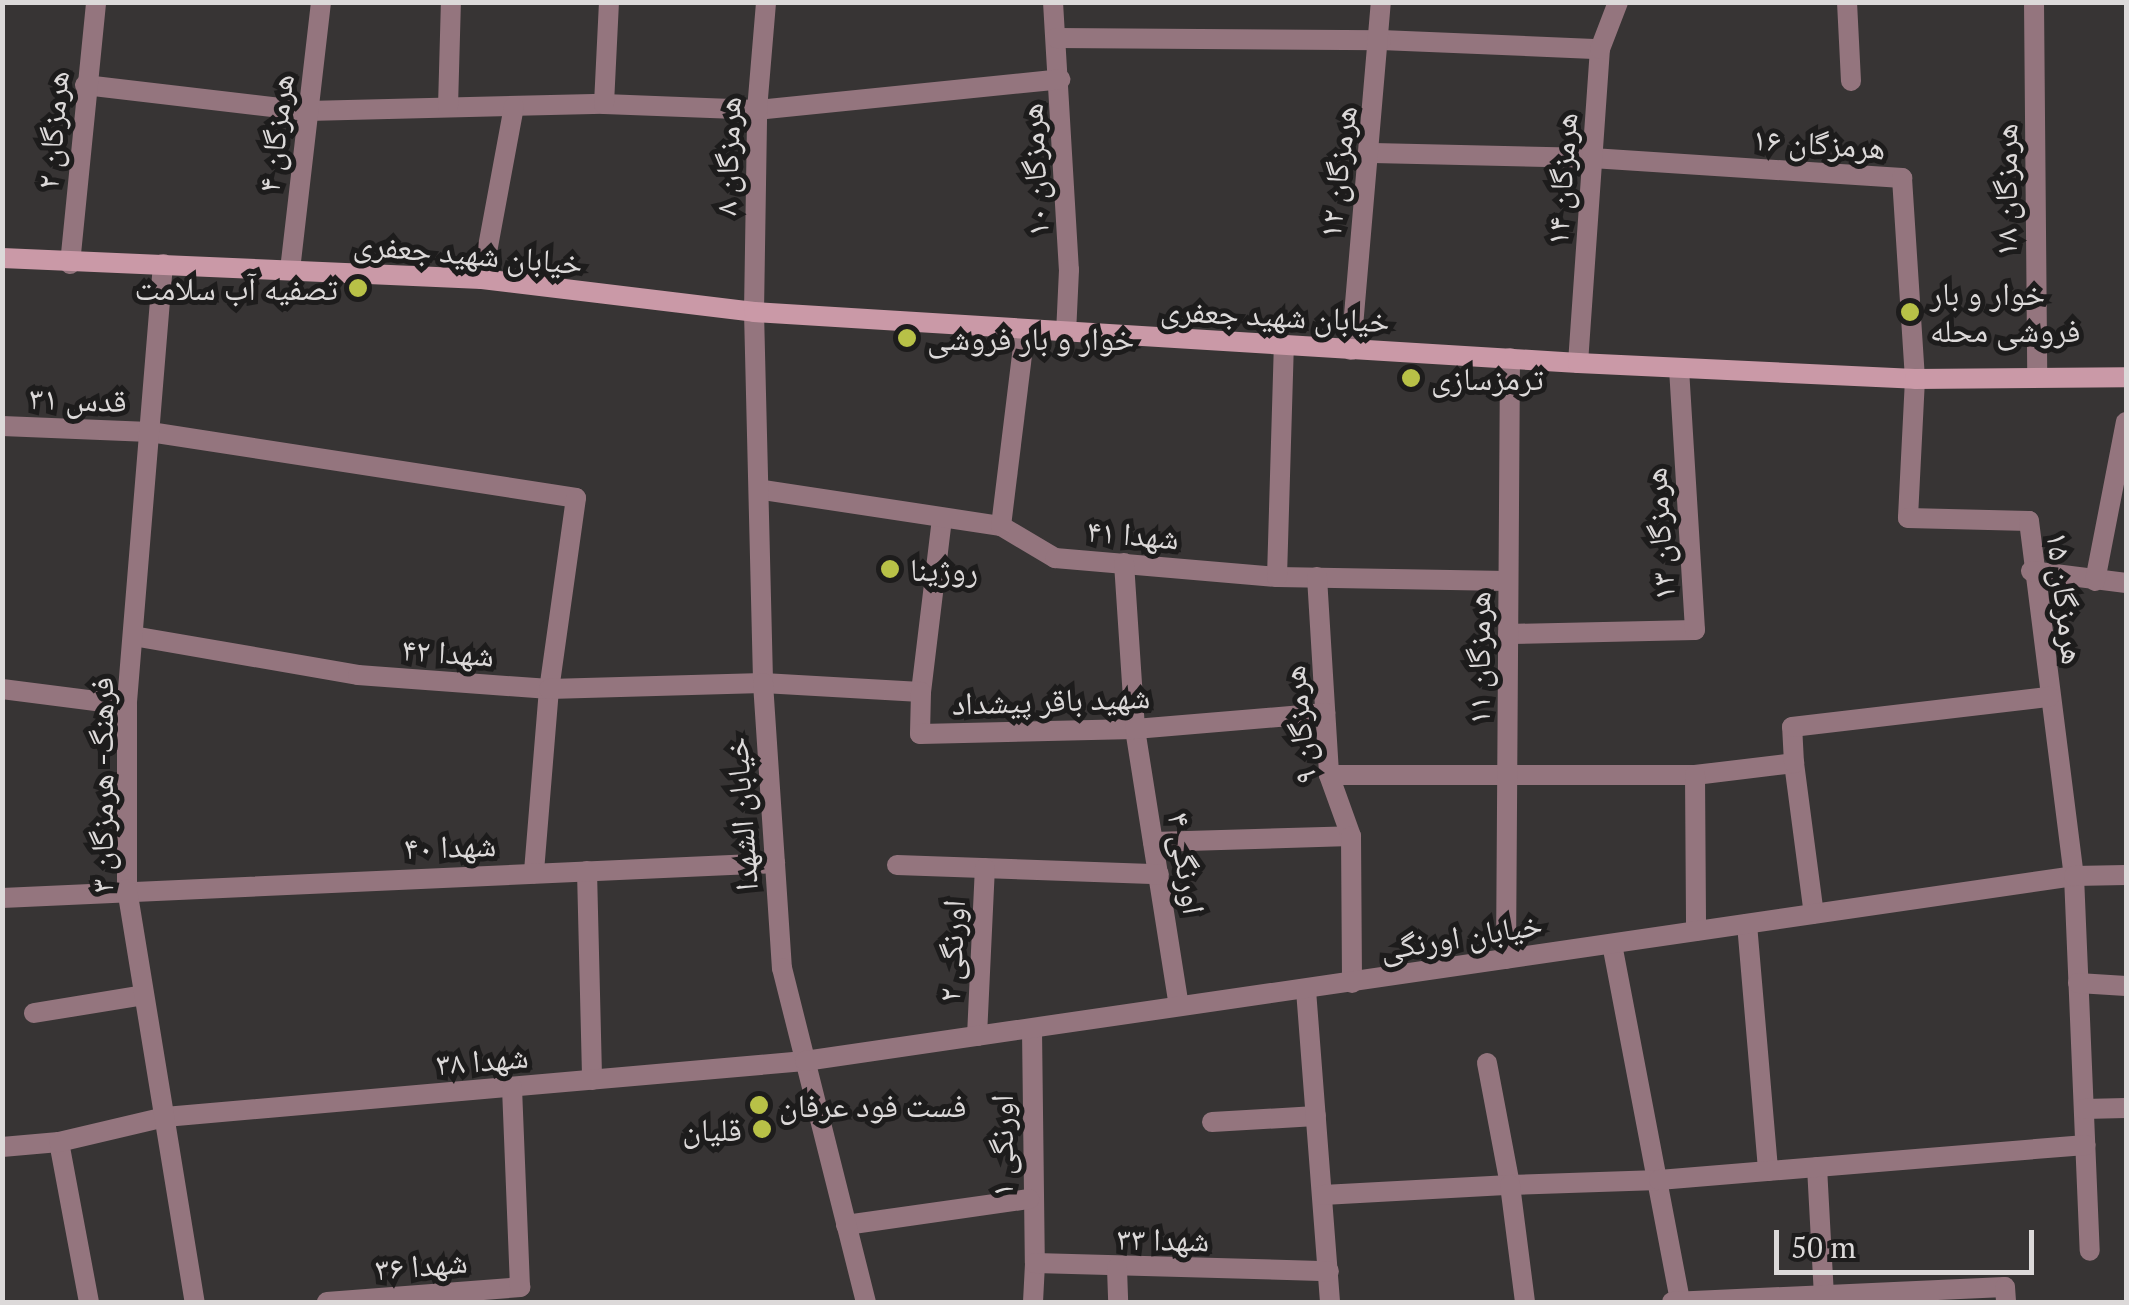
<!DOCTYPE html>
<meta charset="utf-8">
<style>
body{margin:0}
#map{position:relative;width:2129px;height:1305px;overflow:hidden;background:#373434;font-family:"PT Serif","Noto Naskh Arabic",serif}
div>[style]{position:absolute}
.service>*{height:20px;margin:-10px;padding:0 10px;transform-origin:10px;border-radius:10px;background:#94757e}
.minor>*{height:20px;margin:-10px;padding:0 10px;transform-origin:10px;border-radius:10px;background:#94757e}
.tertiary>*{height:20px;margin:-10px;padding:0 10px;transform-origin:10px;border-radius:10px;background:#94757e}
.secondary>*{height:20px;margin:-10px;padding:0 10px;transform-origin:10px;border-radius:10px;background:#ca99a7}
.dots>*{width:28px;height:28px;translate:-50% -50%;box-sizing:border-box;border:5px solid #1d1c1c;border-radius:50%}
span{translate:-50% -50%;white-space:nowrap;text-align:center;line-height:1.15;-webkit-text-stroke:10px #1d1c1c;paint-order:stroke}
.street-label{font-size:32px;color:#dcd9d9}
.poi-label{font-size:32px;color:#dcd9d9}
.right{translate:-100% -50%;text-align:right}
.left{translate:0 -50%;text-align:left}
.frame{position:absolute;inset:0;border:5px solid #dcd9d9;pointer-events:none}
.scale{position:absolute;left:1774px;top:1230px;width:260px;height:45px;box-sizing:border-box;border:5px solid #dcd9d9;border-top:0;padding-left:12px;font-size:30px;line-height:35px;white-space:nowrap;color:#dcd9d9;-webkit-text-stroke:8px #1d1c1c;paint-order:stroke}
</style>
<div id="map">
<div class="service">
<div style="left:1381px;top:40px;width:219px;rotate:2.4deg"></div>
<div style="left:921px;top:692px;width:174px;rotate:-83.1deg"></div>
<div style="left:1153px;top:842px;width:198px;rotate:-1.7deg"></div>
<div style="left:1487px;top:1063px;width:124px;rotate:79.3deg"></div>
<div style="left:1212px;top:1122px;width:104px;rotate:-3.3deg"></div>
<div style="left:1033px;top:1302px;width:39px;rotate:-87deg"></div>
</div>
<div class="minor">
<div style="left:1053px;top:2px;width:268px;rotate:86.6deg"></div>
<div style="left:1069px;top:270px;width:64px;rotate:92.7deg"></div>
<div style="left:1847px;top:2px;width:79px;rotate:87.1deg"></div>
<div style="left:2034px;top:2px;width:375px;rotate:89.5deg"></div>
<div style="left:1056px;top:38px;width:325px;rotate:0.4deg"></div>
<div style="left:85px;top:85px;width:224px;rotate:6.7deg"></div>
<div style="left:307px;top:111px;width:297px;rotate:-1.4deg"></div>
<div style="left:604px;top:104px;width:153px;rotate:2.2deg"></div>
<div style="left:757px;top:110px;width:305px;rotate:-5.8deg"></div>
<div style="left:604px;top:104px;width:102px;rotate:-87.2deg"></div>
<div style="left:448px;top:107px;width:105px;rotate:-88.4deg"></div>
<div style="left:1373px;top:153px;width:219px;rotate:1.3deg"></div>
<div style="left:1592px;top:158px;width:311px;rotate:3.7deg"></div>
<div style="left:1902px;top:178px;width:201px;rotate:86.3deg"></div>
<div style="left:1915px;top:379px;width:139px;rotate:92.9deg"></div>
<div style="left:1908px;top:518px;width:121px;rotate:1.4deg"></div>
<div style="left:2029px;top:521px;width:358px;rotate:82.8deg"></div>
<div style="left:2074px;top:876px;width:375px;rotate:87.6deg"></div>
<div style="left:70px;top:264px;width:263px;rotate:-84.3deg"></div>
<div style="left:290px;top:270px;width:270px;rotate:-83.4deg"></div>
<div style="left:482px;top:279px;width:175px;rotate:-79.5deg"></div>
<div style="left:754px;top:312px;width:202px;rotate:-89.1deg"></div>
<div style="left:757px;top:110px;width:108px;rotate:-85.2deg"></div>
<div style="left:1351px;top:350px;width:349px;rotate:-85.1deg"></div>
<div style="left:1578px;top:363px;width:315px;rotate:-86deg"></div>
<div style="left:1600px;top:49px;width:50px;rotate:-69deg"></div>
<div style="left:2px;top:426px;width:148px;rotate:2.3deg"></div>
<div style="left:150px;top:432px;width:431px;rotate:8.8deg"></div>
<div style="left:576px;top:498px;width:193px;rotate:98deg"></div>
<div style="left:549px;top:689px;width:185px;rotate:94.7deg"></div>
<div style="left:763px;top:490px;width:241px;rotate:8.6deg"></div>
<div style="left:1001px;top:526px;width:63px;rotate:30.7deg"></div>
<div style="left:1055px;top:558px;width:223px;rotate:4.9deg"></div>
<div style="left:1277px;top:577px;width:231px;rotate:1deg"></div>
<div style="left:1001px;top:526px;width:196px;rotate:-83deg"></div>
<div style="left:1124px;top:563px;width:166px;rotate:86.2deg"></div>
<div style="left:1135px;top:729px;width:280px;rotate:81deg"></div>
<div style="left:2031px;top:571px;width:96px;rotate:7.2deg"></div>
<div style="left:1277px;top:577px;width:231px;rotate:-88.3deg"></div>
<div style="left:1317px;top:577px;width:198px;rotate:86.5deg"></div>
<div style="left:1329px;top:775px;width:65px;rotate:70.2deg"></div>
<div style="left:1351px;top:836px;width:147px;rotate:89.6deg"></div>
<div style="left:2095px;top:581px;width:162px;rotate:-79deg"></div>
<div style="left:1508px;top:634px;width:187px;rotate:-1.2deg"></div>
<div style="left:1695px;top:630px;width:262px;rotate:-93.5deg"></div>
<div style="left:133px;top:636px;width:228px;rotate:9.8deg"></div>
<div style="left:358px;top:675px;width:192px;rotate:4.2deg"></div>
<div style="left:549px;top:689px;width:214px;rotate:-1.6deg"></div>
<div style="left:763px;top:683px;width:158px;rotate:3.3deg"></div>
<div style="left:921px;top:692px;width:42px;rotate:91.4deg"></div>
<div style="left:920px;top:734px;width:215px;rotate:-1.3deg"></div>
<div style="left:1135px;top:729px;width:191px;rotate:-4.8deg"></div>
<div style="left:2px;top:689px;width:126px;rotate:7.3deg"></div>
<div style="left:1794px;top:763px;width:152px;rotate:82.5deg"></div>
<div style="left:1329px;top:775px;width:366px"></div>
<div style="left:1695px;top:775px;width:100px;rotate:-6.9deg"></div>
<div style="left:1794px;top:763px;width:36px;rotate:-93deg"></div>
<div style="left:1792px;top:727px;width:259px;rotate:-6.7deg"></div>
<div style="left:1695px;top:775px;width:156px;rotate:89.6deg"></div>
<div style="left:897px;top:865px;width:262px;rotate:2deg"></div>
<div style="left:587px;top:871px;width:209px;rotate:88.6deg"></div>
<div style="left:2px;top:898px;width:774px;rotate:-2.59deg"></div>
<div style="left:1747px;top:924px;width:248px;rotate:85.1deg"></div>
<div style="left:1612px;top:944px;width:364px;rotate:79.2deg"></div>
<div style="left:1506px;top:959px;width:601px;rotate:-89.62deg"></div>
<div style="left:2078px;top:983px;width:48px;rotate:3.6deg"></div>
<div style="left:1306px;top:990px;width:313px;rotate:85.6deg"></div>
<div style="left:34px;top:1013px;width:111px;rotate:-9.3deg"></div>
<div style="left:1032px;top:1030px;width:233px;rotate:89.3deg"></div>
<div style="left:1035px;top:1263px;width:294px;rotate:1.6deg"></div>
<div style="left:977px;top:1036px;width:168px;rotate:-87.3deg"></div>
<div style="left:2084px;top:1109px;width:42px;rotate:-1.4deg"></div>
<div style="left:59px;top:1142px;width:163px;rotate:79.4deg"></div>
<div style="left:2px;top:1147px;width:57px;rotate:-5deg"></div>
<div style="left:59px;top:1142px;width:109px;rotate:-13.3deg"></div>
<div style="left:165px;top:1117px;width:642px;rotate:-5deg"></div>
<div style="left:1817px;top:1167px;width:131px;rotate:86.9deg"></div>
<div style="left:1510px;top:1185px;width:149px;rotate:-1.9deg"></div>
<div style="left:1659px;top:1180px;width:428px;rotate:-4.7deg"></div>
<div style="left:1323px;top:1195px;width:187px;rotate:-3.1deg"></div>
<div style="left:1510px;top:1185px;width:118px;rotate:82.7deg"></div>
<div style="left:846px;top:1225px;width:185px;rotate:-8.1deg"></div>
<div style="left:1117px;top:1268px;width:34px;rotate:88deg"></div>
<div style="left:327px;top:1302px;width:194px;rotate:-4.4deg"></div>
<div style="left:520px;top:1287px;width:200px;rotate:-92.3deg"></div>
<div style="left:1672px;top:1302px;width:333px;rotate:-2.6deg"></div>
<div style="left:2005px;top:1287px;width:15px;rotate:86deg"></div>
</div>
<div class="tertiary">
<div style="left:163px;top:264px;width:442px;rotate:94.7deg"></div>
<div style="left:127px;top:705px;width:184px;rotate:90deg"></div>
<div style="left:127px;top:889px;width:419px;rotate:80.7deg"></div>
<div style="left:754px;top:312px;width:371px;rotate:88.6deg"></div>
<div style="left:763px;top:683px;width:286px;rotate:86.2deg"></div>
<div style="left:782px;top:968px;width:344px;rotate:75.9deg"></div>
<div style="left:805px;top:1061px;width:1282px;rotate:-8.29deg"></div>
<div style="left:2074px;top:876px;width:52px;rotate:-1.1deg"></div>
</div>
<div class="secondary">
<div style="left:2px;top:258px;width:480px;rotate:2.5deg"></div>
<div style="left:482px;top:279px;width:274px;rotate:6.9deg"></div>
<div style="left:754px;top:312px;width:826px;rotate:3.54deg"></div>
<div style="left:1578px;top:363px;width:337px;rotate:2.7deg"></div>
<div style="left:1915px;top:379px;width:211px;rotate:-0.5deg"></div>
</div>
<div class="dots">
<div style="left:358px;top:288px;background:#b8c147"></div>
<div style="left:1910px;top:312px;background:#b8c147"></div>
<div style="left:907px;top:338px;background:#b8c147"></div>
<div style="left:1411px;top:378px;background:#b8c147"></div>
<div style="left:890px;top:569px;background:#b8c147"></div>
<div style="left:759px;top:1105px;background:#b8c147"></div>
<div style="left:762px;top:1129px;background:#b8c147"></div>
</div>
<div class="street-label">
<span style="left:52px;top:130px;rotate:-85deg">هرمزگان ۲</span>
<span style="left:275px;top:133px;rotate:-83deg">هرمزگان ۴</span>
<span style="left:1819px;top:143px;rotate:4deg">هرمزگان ۱۶</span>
<span style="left:727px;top:156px;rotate:-88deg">هرمزگان ۸</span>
<span style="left:1034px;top:170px;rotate:-93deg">هرمزگان ۱۰</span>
<span style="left:1337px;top:172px;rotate:-83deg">هرمزگان ۱۲</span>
<span style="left:1561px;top:179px;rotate:-86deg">هرمزگان ۱۴</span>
<span style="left:2005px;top:190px;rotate:-90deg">هرمزگان ۱۸</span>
<span style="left:468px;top:253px;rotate:5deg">خیابان شهید جعفری</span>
<span style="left:1275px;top:315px;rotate:3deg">خیابان شهید جعفری</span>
<span style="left:78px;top:399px;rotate:2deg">قدس ۳۱</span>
<span style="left:1133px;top:534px;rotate:5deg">شهدا ۴۱</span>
<span style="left:1659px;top:534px;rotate:-94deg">هرمزگان ۱۳</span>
<span style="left:2066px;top:598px;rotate:83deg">هرمزگان ۱۵</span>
<span style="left:448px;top:652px;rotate:4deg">شهدا ۴۲</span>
<span style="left:1478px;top:658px;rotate:-90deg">هرمزگان ۱۱</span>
<span style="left:1051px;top:700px;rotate:-2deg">شهید باقر پیشداد</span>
<span style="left:1299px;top:725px;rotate:-96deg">هرمزگان ۹</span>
<span style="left:101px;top:785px;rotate:-90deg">فرهنگ- هرمزگان ۳</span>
<span style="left:741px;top:814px;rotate:-94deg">خیابان الشهدا</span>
<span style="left:450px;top:846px;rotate:-2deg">شهدا ۴۰</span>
<span style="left:1187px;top:863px;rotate:81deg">اورنگی ۴</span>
<span style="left:1461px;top:936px;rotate:-9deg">خیابان اورنگی</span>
<span style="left:951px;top:951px;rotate:-87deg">اورنگی ۲</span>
<span style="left:482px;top:1060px;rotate:-5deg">شهدا ۳۸</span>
<span style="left:1001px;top:1146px;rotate:-90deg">اورنگی ۱</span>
<span style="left:1163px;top:1239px;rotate:1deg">شهدا ۳۳</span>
<span style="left:421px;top:1265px;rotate:-5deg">شهدا ۳۶</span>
</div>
<div class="poi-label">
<span class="right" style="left:338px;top:288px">تصفیه آب سلامت</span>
<span class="left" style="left:1930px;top:312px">خوار و بار<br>فروشی محله</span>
<span class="left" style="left:927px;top:338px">خوار و بار فروشی</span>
<span class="left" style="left:1431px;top:378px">ترمزسازی</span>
<span class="left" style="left:910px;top:569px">روژینا</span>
<span class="left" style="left:779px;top:1105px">فست فود عرفان</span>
<span class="right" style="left:742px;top:1129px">قلیان</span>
</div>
<div class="frame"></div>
<div class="scale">50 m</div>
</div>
